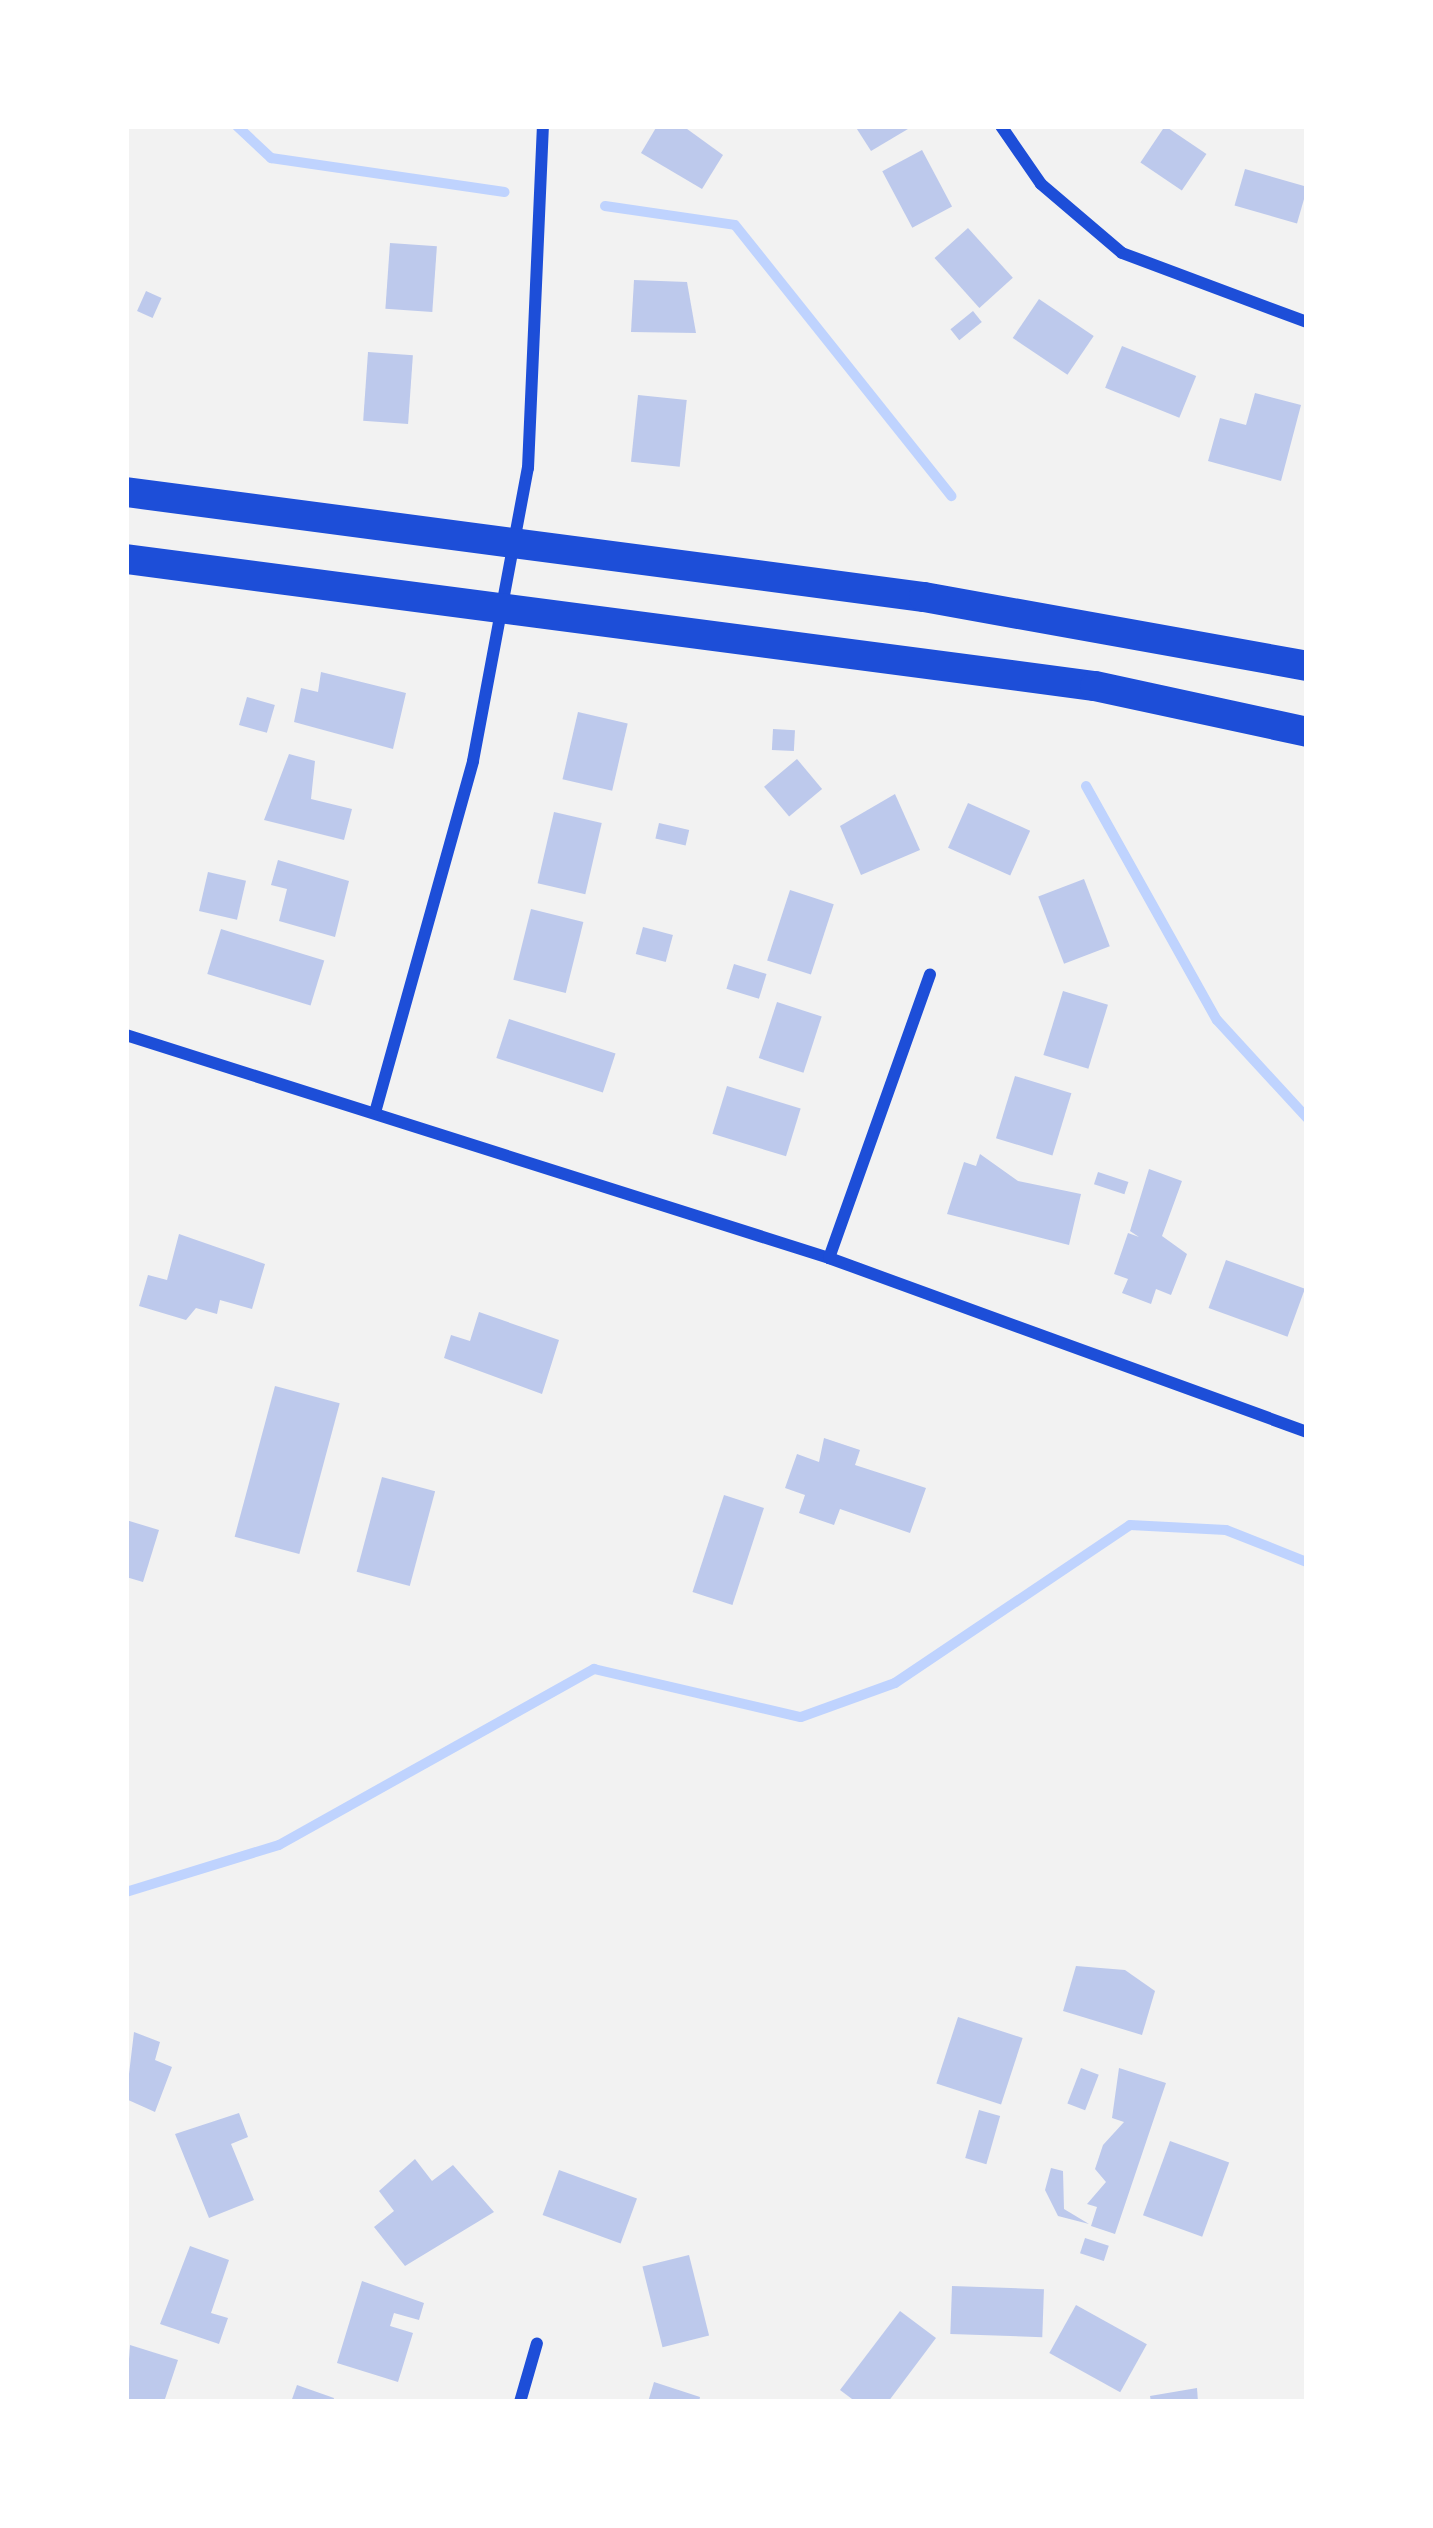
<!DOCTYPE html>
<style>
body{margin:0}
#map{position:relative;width:1433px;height:2528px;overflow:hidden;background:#f2f2f2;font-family:"Exo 2",sans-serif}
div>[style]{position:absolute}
.stream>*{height:10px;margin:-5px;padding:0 5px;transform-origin:5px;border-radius:5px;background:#bfd3fe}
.building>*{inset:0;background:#bdc9ec;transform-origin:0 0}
.minor>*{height:12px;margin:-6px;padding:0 6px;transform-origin:6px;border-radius:6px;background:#1d4ed8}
.primary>*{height:30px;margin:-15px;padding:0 15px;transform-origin:15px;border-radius:15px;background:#1d4ed8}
span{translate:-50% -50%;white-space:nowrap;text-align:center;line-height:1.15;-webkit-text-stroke:10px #fff;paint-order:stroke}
.frame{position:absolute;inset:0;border:129px solid #fff;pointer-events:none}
</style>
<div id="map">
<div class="stream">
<div style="left:237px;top:126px;width:47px;rotate:43.3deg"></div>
<div style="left:271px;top:158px;width:236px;rotate:8.3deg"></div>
<div style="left:605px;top:206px;width:131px;rotate:8.3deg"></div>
<div style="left:735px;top:225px;width:347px;rotate:51.4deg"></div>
<div style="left:1086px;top:786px;width:268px;rotate:60.8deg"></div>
<div style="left:1217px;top:1020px;width:133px;rotate:47.4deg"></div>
<div style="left:126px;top:1892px;width:160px;rotate:-17.1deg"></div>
<div style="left:279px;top:1845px;width:361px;rotate:-29.2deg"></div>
<div style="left:594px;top:1669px;width:212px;rotate:13.1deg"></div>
<div style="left:801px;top:1717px;width:100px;rotate:-19.9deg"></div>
<div style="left:895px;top:1683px;width:283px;rotate:-33.9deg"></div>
<div style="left:1130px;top:1525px;width:96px;rotate:3deg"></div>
<div style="left:1226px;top:1530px;width:87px;rotate:21.6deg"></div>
</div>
<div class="building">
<div style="clip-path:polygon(657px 126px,683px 126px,723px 155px,702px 189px,641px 153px)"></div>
<div style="clip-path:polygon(855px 126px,913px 126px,871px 151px)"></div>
<div style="left:1165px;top:126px;width:50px;height:44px;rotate:34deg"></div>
<div style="left:922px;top:150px;width:64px;height:45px;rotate:62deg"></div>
<div style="left:1245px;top:169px;width:65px;height:38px;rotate:16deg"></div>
<div style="left:968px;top:228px;width:67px;height:45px;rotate:48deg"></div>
<div style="left:390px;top:243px;width:47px;height:66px;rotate:4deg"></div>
<div style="clip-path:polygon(634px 280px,687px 282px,696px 333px,631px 332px)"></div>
<div style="left:146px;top:291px;width:17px;height:22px;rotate:24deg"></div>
<div style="left:1039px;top:299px;width:66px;height:47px;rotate:34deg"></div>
<div style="left:973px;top:311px;width:14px;height:29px;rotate:51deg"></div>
<div style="left:1122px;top:346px;width:80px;height:45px;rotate:22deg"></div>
<div style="left:368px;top:352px;width:45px;height:69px;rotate:4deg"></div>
<div style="clip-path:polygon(1255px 393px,1301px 405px,1281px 481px,1208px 461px,1220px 418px,1246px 425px)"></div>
<div style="left:638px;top:395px;width:49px;height:67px;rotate:6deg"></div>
<div style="clip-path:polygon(321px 672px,406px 693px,393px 749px,294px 722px,301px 688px,318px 692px)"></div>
<div style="left:247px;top:697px;width:29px;height:29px;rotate:16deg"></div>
<div style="left:578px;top:712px;width:51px;height:69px;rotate:13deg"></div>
<div style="left:773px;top:729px;width:22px;height:21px;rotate:3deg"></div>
<div style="clip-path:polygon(289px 754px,315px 761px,311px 799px,352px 809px,344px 840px,264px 820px)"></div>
<div style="left:797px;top:759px;width:39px;height:43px;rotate:50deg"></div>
<div style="clip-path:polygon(895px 794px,920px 850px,861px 875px,840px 826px)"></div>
<div style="left:968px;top:803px;width:68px;height:49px;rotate:24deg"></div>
<div style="left:554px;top:812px;width:49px;height:73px;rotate:13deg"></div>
<div style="left:659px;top:823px;width:31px;height:16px;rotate:13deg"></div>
<div style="clip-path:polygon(278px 860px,349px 881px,335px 937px,279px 921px,287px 889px,271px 885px)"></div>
<div style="left:208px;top:872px;width:39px;height:40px;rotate:13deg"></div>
<div style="left:1084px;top:879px;width:72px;height:49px;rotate:69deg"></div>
<div style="left:790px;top:890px;width:46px;height:74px;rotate:18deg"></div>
<div style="left:531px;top:909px;width:54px;height:73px;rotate:14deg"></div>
<div style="left:643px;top:927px;width:31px;height:28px;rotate:15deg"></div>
<div style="left:221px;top:929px;width:108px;height:47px;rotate:17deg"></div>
<div style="left:734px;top:964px;width:34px;height:26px;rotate:17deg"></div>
<div style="left:1063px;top:991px;width:47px;height:67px;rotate:17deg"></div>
<div style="left:777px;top:1002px;width:47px;height:59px;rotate:18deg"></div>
<div style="left:509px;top:1019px;width:112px;height:41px;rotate:18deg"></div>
<div style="left:1015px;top:1076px;width:59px;height:65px;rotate:17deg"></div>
<div style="left:727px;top:1086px;width:77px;height:50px;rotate:17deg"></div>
<div style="clip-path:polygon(980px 1154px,1018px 1181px,1081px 1194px,1069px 1245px,947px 1214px,964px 1162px,976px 1166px)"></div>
<div style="clip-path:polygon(1149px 1169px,1182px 1181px,1162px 1236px,1187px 1254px,1171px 1295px,1156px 1289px,1151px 1304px,1122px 1293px,1128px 1279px,1114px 1274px,1128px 1233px,1139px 1237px,1130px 1231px)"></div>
<div style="left:1098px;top:1172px;width:32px;height:13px;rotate:18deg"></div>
<div style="clip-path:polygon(179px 1234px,265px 1264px,252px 1309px,220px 1300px,217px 1314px,196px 1308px,186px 1320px,139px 1306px,148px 1275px,167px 1280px)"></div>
<div style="left:1226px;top:1260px;width:84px;height:51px;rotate:20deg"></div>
<div style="clip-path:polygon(479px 1312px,559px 1340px,542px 1394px,444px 1358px,451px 1335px,470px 1341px)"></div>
<div style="left:275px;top:1386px;width:67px;height:156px;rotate:15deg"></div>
<div style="clip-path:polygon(824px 1438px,860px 1450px,855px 1465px,926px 1488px,910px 1533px,840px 1509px,834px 1525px,799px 1513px,805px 1495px,785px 1488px,797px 1454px,819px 1462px)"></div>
<div style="left:382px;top:1477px;width:55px;height:98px;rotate:15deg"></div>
<div style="left:724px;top:1495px;width:42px;height:102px;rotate:18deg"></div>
<div style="clip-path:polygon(126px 1520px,159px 1530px,143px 1582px,126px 1577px)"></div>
<div style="clip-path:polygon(1076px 1966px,1125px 1970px,1155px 1991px,1142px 2035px,1063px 2011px)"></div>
<div style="left:958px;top:2017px;width:68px;height:70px;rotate:18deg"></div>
<div style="clip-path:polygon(134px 2032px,160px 2042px,155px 2060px,172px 2067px,155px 2112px,126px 2099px)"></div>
<div style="left:1081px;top:2068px;width:19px;height:38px;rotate:21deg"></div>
<div style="clip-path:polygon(1119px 2068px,1166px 2083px,1115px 2234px,1091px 2226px,1097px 2207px,1087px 2204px,1106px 2182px,1095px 2169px,1103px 2145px,1124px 2122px,1112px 2118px)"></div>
<div style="left:979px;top:2110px;width:22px;height:50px;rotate:16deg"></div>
<div style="clip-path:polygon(239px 2113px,248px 2137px,231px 2144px,254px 2200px,209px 2218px,175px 2134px)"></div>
<div style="left:1170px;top:2141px;width:63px;height:79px;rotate:20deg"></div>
<div style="clip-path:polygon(415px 2159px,432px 2181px,453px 2165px,494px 2212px,405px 2266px,374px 2227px,394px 2211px,379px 2191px)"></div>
<div style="clip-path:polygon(1051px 2168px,1063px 2171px,1064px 2209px,1089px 2224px,1058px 2216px,1045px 2190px)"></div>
<div style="left:559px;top:2170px;width:83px;height:48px;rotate:20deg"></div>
<div style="left:1085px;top:2238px;width:25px;height:16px;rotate:18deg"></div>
<div style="clip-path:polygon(190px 2246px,229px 2260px,211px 2313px,228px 2318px,219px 2344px,160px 2324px)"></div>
<div style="left:689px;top:2255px;width:83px;height:48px;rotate:76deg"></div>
<div style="clip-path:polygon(362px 2281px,424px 2303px,419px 2320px,394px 2313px,390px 2326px,413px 2333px,398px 2382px,337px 2363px)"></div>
<div style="left:952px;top:2286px;width:92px;height:48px;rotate:2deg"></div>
<div style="left:1076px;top:2305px;width:81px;height:55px;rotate:29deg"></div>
<div style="clip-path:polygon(900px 2311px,936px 2338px,888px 2402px,856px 2402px,840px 2390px)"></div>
<div style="clip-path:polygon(130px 2345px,178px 2360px,164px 2402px,126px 2402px)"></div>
<div style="clip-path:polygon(654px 2382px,700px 2397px,699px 2402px,648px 2402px)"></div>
<div style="clip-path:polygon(297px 2385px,334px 2398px,333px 2402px,291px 2402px)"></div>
<div style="clip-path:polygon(1197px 2388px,1198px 2402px,1151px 2402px,1150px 2396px)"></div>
</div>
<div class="minor">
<div style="left:1001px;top:126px;width:70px;rotate:55.4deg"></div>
<div style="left:1041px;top:184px;width:106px;rotate:40.4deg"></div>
<div style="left:1122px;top:253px;width:197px;rotate:20.5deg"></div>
<div style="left:126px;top:1035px;width:738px;rotate:17.6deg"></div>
<div style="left:829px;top:1258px;width:509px;rotate:20deg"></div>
<div style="left:376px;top:1109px;width:361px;rotate:-74.4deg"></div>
<div style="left:473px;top:761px;width:298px;rotate:-79.4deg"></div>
<div style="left:528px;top:468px;width:342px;rotate:-87.5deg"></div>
<div style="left:829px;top:1258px;width:301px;rotate:-70.4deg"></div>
<div style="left:520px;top:2402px;width:61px;rotate:-73.9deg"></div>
</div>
<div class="primary">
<div style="left:126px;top:492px;width:805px;rotate:7.5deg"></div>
<div style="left:924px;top:597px;width:389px;rotate:10.2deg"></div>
<div style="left:126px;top:559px;width:977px;rotate:7.47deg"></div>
<div style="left:1095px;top:686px;width:217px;rotate:12.2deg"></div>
</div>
<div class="frame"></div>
</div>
